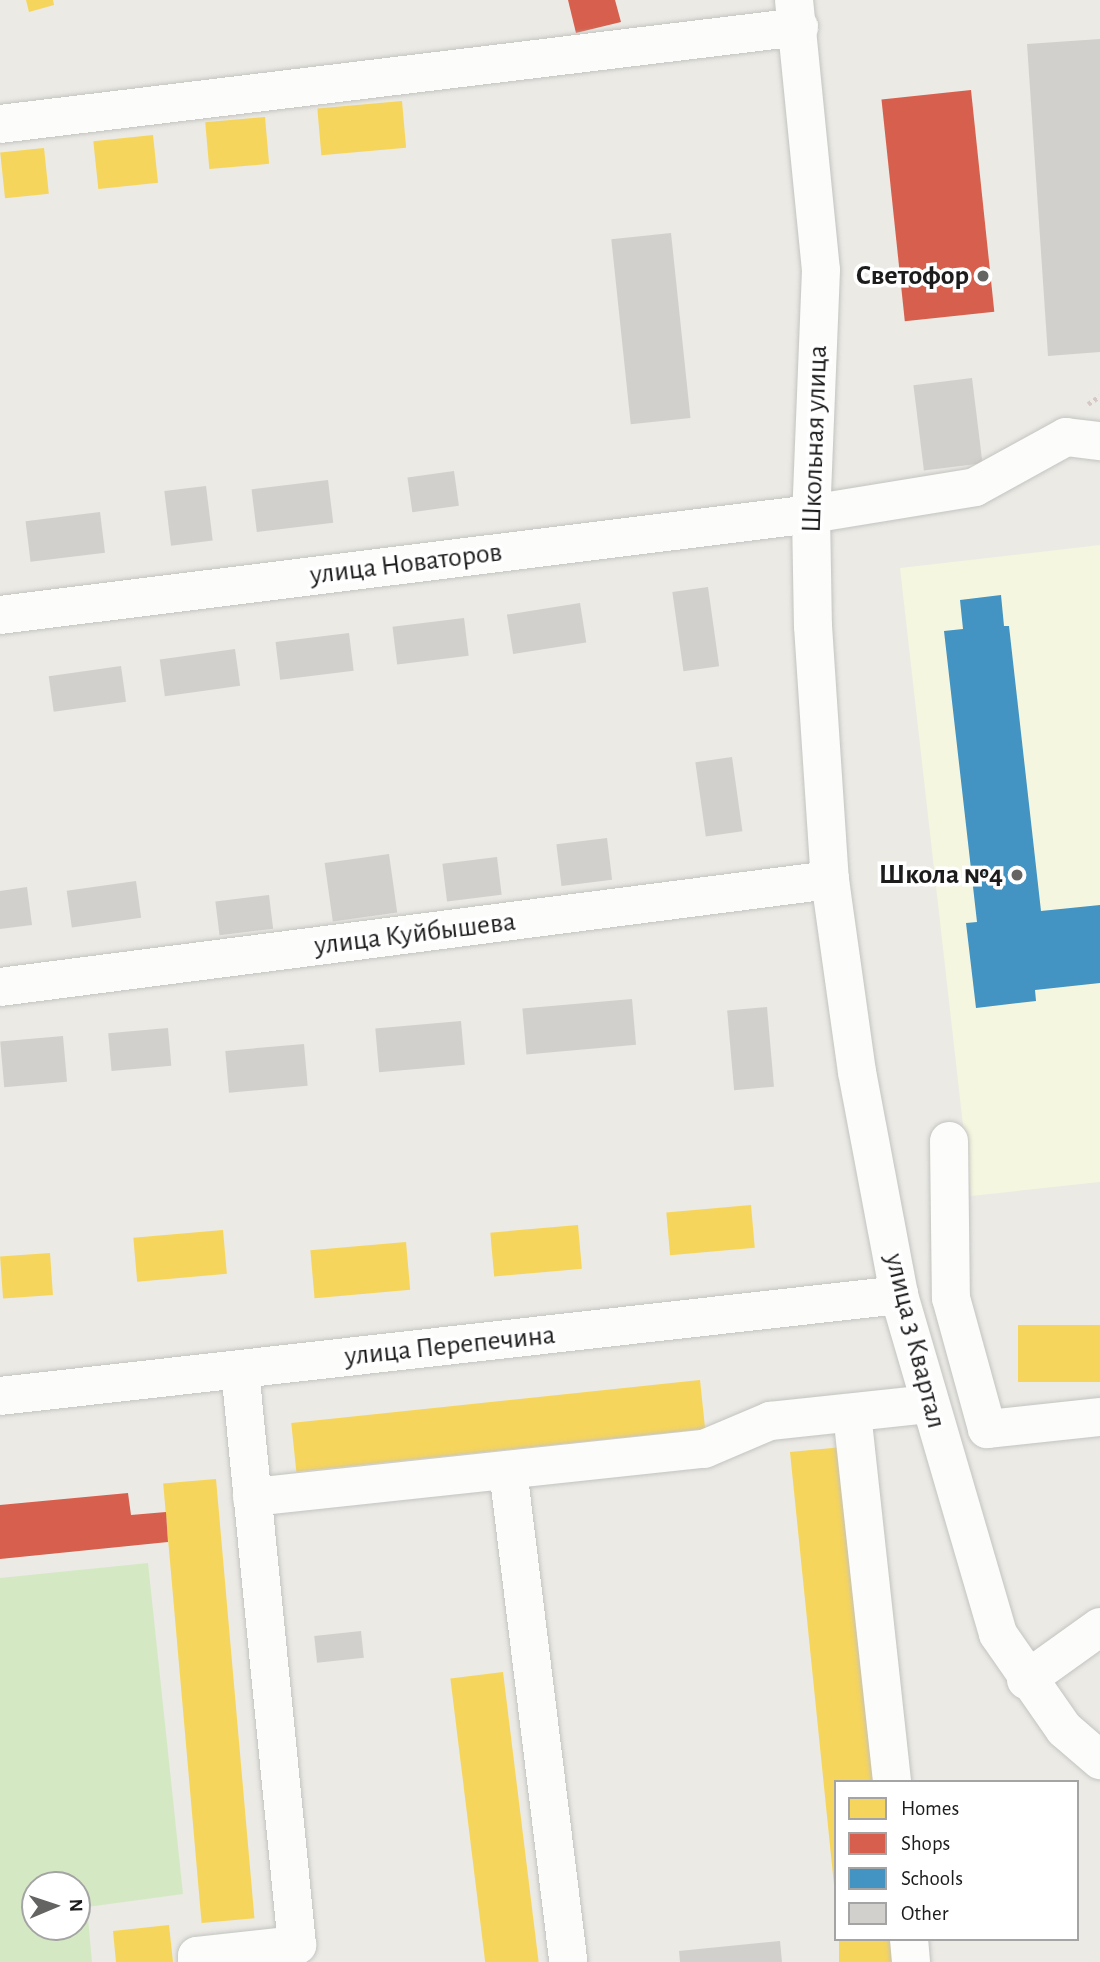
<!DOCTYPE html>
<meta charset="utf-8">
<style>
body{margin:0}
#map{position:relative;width:1100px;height:1962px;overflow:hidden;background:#ebeae5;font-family:"Alegreya Sans",sans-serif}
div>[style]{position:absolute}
.education>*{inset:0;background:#f4f6df}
.grass>*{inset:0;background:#d4e9c3}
.homes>*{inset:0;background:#f6d55c;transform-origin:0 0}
.shops>*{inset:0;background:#d6604d;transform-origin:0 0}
.schools>*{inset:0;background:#4393c3}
.building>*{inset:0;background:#d2d0cc;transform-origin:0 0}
.path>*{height:4.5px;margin-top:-2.25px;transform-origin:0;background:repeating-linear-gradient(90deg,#d6c9c5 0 3.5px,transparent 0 7px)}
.roads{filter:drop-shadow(0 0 2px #c3c3c1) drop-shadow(0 0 2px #c3c3c1)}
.minor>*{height:38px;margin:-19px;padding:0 19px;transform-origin:19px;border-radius:19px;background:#fcfcfb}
.dots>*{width:19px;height:19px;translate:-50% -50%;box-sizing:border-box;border:4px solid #fff;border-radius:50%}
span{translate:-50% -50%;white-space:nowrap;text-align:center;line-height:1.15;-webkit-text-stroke:7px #fff;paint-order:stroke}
.poi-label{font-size:28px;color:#1c1c1c;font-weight:700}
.right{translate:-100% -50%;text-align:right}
.street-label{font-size:28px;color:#1c1c1c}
.legend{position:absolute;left:834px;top:1780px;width:245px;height:161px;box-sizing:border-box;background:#fff;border:2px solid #a4a4a4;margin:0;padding:9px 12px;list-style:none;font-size:21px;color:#1c1c1c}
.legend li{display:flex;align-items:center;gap:14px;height:35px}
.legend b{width:35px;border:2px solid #a4a4a4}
.north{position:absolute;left:21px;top:1871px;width:70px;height:70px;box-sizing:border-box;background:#fff;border:2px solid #a4a4a4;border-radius:50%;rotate:88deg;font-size:19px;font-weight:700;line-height:28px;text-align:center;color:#1c1c1c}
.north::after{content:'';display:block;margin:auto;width:24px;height:32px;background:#646462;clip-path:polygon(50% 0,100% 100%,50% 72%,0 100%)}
</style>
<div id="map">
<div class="education">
<div style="clip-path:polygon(1100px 545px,1100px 1182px,971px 1196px,900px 568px)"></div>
</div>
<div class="grass">
<div style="clip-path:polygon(evenodd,148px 1563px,183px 1894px,87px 1907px,92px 1962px,0 1962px,0 1578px,148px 1563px,35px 1885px,77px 1885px,77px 1927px,35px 1927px,35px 1885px)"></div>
</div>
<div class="homes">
<div style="clip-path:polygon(26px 0,53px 0,54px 5px,29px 12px)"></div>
<div style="left:402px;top:101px;width:47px;height:85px;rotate:85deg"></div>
<div style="left:265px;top:117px;width:47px;height:60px;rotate:85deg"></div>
<div style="left:153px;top:135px;width:48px;height:60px;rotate:84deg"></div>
<div style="left:44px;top:148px;width:46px;height:44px;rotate:84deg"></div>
<div style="left:751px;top:1205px;width:43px;height:85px;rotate:85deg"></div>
<div style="left:578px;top:1225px;width:44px;height:88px;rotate:85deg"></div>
<div style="left:223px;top:1230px;width:44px;height:90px;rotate:85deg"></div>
<div style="left:406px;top:1242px;width:48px;height:96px;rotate:85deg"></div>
<div style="left:50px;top:1253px;width:42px;height:50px;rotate:86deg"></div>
<div style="left:1100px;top:1325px;width:57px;height:82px;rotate:90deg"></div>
<div style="left:700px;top:1380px;width:49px;height:411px;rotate:84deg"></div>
<div style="clip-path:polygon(843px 1447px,877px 1782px,836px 1782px,834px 1885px,790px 1452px)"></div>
<div style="left:216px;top:1479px;width:441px;height:53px;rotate:85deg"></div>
<div style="left:503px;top:1672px;width:292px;height:53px;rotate:83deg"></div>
<div style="clip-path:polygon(169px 1925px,173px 1962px,116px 1962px,113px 1931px)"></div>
<div style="left:839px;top:1939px;width:54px;height:23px"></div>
</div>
<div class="shops">
<div style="clip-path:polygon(568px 0,615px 0,621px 22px,576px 33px)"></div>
<div style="left:971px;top:90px;width:223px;height:90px;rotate:84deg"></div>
<div style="clip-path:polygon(128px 1493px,131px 1515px,166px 1512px,168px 1542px,0 1559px,0 1505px)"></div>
</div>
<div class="schools">
<div style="clip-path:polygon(1001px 595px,1004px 626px,1009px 626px,1041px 911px,1100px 905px,1100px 983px,1035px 990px,1036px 1001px,976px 1008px,966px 923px,977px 922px,944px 631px,963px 629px,960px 600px)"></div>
</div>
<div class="building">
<div style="clip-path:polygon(1100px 39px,1100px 352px,1048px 356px,1027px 44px)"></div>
<div style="left:671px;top:233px;width:186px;height:60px;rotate:84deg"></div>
<div style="left:972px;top:378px;width:86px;height:59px;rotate:83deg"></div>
<div style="left:454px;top:471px;width:35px;height:47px;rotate:82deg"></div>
<div style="left:328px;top:480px;width:43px;height:77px;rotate:83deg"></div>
<div style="left:206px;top:486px;width:55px;height:42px;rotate:83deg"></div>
<div style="left:100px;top:512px;width:41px;height:75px;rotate:83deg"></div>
<div style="left:708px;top:587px;width:80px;height:36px;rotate:82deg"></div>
<div style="left:580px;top:603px;width:40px;height:74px;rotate:81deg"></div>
<div style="left:464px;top:618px;width:38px;height:72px;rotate:83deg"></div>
<div style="left:349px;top:633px;width:38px;height:74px;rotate:83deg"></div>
<div style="left:235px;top:649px;width:37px;height:76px;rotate:82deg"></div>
<div style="left:121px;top:666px;width:36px;height:73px;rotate:82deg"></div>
<div style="left:732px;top:757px;width:75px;height:37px;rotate:82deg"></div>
<div style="left:607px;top:838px;width:42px;height:51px;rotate:83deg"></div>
<div style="left:389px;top:854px;width:59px;height:65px;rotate:82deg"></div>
<div style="left:497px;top:857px;width:38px;height:55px;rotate:83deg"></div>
<div style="left:136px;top:881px;width:37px;height:70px;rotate:82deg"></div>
<div style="clip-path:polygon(27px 887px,32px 925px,0 929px,0 891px)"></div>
<div style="left:269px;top:895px;width:34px;height:54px;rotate:83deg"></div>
<div style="left:632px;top:999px;width:46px;height:110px;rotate:85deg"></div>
<div style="left:767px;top:1007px;width:80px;height:40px;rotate:85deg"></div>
<div style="left:461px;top:1021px;width:44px;height:86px;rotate:85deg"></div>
<div style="left:168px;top:1028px;width:38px;height:60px;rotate:85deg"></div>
<div style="left:63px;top:1036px;width:46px;height:63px;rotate:85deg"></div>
<div style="left:304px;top:1044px;width:42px;height:79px;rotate:85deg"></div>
<div style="left:361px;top:1631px;width:27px;height:47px;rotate:84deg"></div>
<div style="clip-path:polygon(780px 1941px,782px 1962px,680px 1962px,679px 1951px)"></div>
</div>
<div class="path">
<div style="left:1088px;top:404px;width:14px;rotate:-34deg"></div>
</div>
<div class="roads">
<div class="minor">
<div style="left:794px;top:0;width:271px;rotate:84.3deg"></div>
<div style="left:821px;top:270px;width:244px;rotate:92.3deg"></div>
<div style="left:811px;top:514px;width:112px;rotate:89deg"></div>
<div style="left:813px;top:626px;width:255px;rotate:86.2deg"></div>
<div style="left:830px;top:880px;width:194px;rotate:82deg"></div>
<div style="left:857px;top:1072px;width:227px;rotate:79.3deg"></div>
<div style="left:899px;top:1295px;width:353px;rotate:73.7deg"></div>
<div style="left:998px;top:1634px;width:116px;rotate:55.2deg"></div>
<div style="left:1064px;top:1729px;width:48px;rotate:40.7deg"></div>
<div style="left:0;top:124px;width:805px;rotate:-6.92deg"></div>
<div style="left:0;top:615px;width:817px;rotate:-7.1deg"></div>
<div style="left:811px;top:514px;width:166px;rotate:-9.3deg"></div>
<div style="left:975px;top:487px;width:104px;rotate:-28.8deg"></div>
<div style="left:1066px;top:437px;width:34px;rotate:7deg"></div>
<div style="left:0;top:987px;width:837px;rotate:-7.35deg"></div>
<div style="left:949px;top:1141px;width:157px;rotate:89.3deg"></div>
<div style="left:951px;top:1298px;width:136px;rotate:74.6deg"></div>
<div style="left:987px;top:1429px;width:114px;rotate:-6.1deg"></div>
<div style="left:0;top:1396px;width:905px;rotate:-6.41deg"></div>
<div style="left:852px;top:1413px;width:371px;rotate:83.8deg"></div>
<div style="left:508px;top:1470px;width:496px;rotate:83deg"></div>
<div style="left:252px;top:1497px;width:455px;rotate:-6.1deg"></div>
<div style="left:704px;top:1449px;width:72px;rotate:-23deg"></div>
<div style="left:770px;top:1421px;width:161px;rotate:-6.1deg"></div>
<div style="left:1026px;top:1680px;width:91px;rotate:-35.6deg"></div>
<div style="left:909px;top:1939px;width:23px;rotate:85deg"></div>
<div style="left:197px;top:1962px;width:6px;rotate:-90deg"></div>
<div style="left:197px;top:1956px;width:101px;rotate:-6.3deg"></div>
<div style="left:297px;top:1945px;width:578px;rotate:-95.66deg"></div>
</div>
</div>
<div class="dots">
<div style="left:983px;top:276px;background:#646462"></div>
<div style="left:1017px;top:875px;background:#646462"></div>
</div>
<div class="poi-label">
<span class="right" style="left:969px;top:276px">Светофор</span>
<span class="right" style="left:1003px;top:875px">Школа №4</span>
</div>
<div class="street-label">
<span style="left:815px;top:439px;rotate:-88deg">Школьная улица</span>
<span style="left:406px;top:564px;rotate:-7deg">улица Новаторов</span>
<span style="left:415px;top:934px;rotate:-7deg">улица Куйбышева</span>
<span style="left:915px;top:1341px;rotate:76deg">улица 3 Квартал</span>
<span style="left:450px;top:1346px;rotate:-6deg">улица Перепечина</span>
</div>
<ul class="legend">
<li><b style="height:19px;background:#f6d55c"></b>Homes</li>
<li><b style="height:19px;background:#d6604d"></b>Shops</li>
<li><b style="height:19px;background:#4393c3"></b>Schools</li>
<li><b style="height:19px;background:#d2d0cc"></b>Other</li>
</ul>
<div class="north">N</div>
</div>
